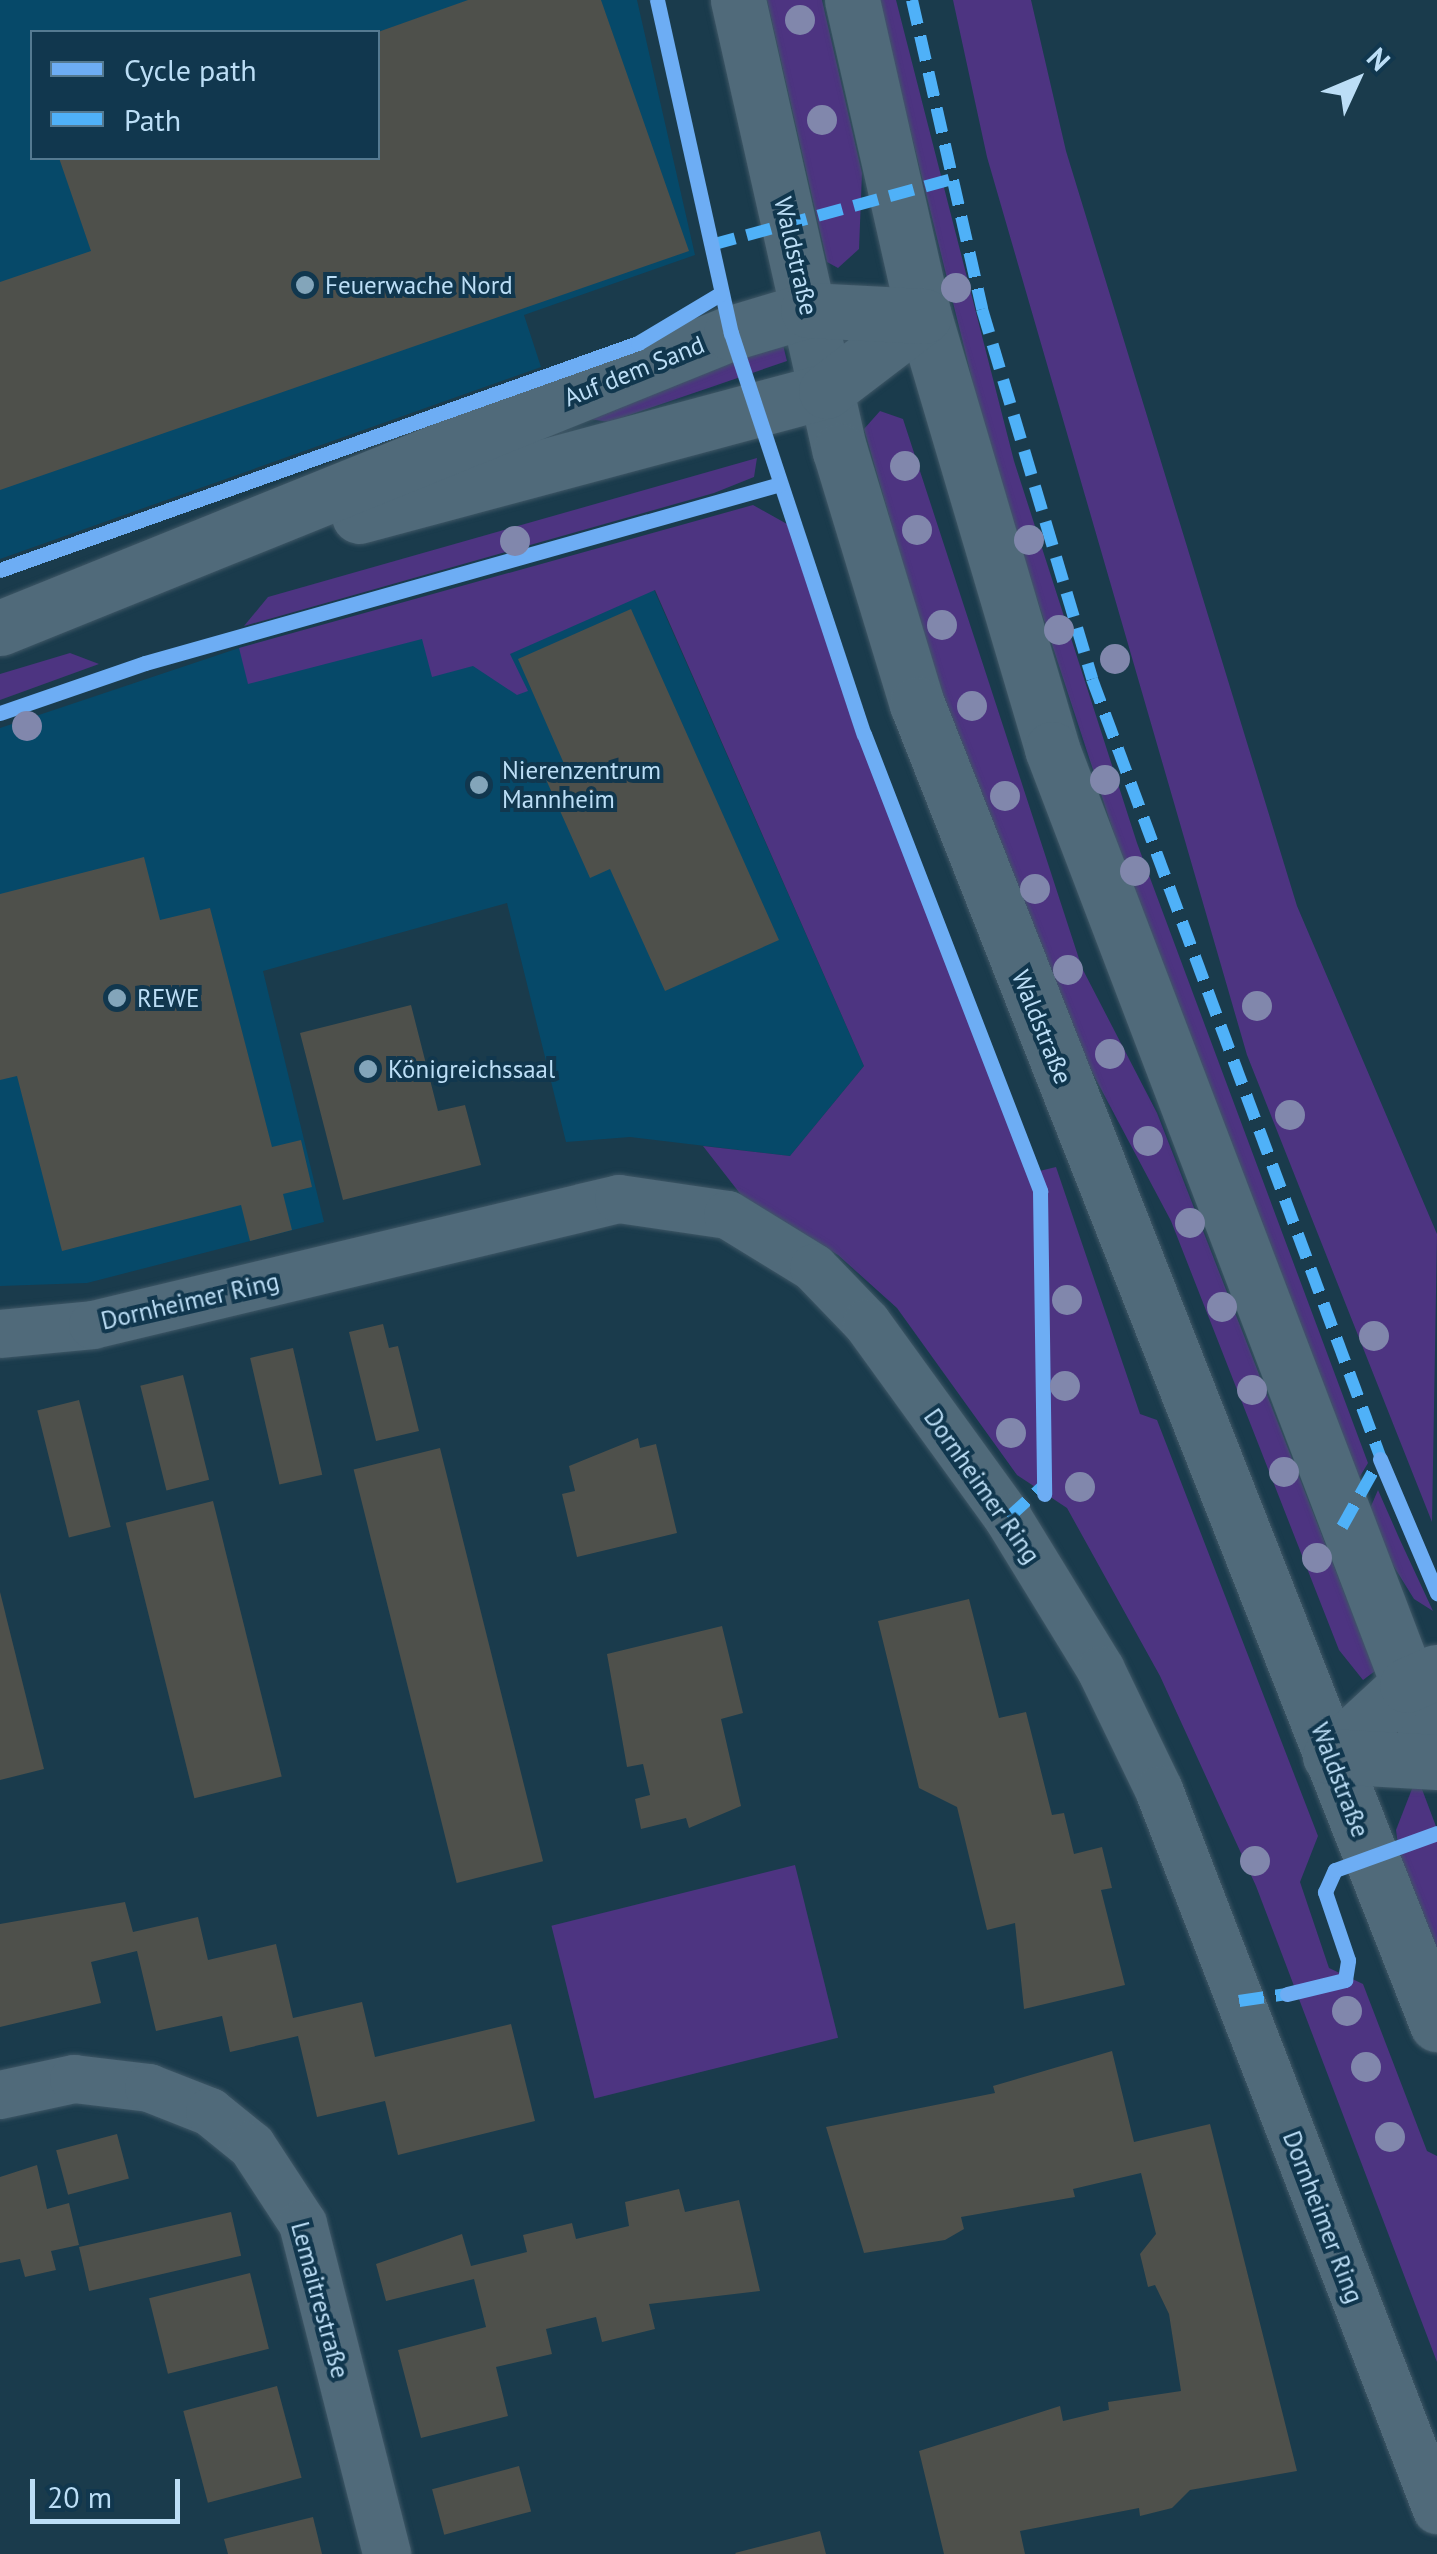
<!DOCTYPE html>
<meta charset="utf-8">
<style>
body{margin:0}
#map{position:relative;width:1437px;height:2554px;overflow:hidden;background:#1a3b4c;font-family:"PT Sans",sans-serif}
div>[style]{position:absolute}
.built>*{inset:0;background:#064969}
.green>*{inset:0;background:#4d3481;transform-origin:0 0}
.building>*{inset:0;background:#4e504b;transform-origin:0 0}
.roads{filter:drop-shadow(0 0 2px #3f5766) drop-shadow(0 0 2px #3f5766)}
.street>*{height:48px;margin:-24px;padding:0 24px;transform-origin:24px;border-radius:24px;background:#506a7a}
.secondary>*{height:55px;margin:-27.5px;padding:0 27.5px;transform-origin:27.5px;border-radius:27.5px;background:#506a7a}
.quiet>*{height:12px;margin-top:-6px;transform-origin:0;background:repeating-linear-gradient(90deg,#4fb1f8 0 25px,transparent 0 37px)}
.cycleway>*{height:15px;margin:-7.5px;padding:0 7.5px;transform-origin:7.5px;border-radius:7.5px;background:#6dadf4}
.trees>*{width:30px;height:30px;margin:-15px;border-radius:50%;background:#8187ac}
.dots>*{width:28px;height:28px;translate:-50% -50%;box-sizing:border-box;border:5px solid #11374e;border-radius:50%}
span{translate:-50% -50%;white-space:nowrap;text-align:center;line-height:1.15;-webkit-text-stroke:8px #11374e;paint-order:stroke}
.street-label{font-size:25px;color:#bcdef6}
.poi-label{font-size:25px;color:#bcdef6}
.left{translate:0 -50%;text-align:left}
.legend{position:absolute;left:30px;top:30px;width:350px;height:130px;box-sizing:border-box;background:#11374e;border:2px solid #557a91;margin:0;padding:12px 18px;list-style:none;font-size:30px;color:#bcdef6}
.legend li{display:flex;align-items:center;gap:20px;height:50px}
.legend b{width:50px;border:2px solid #557a91}
.north{position:absolute;left:1307px;top:30px;width:100px;height:100px;-webkit-text-stroke:8px #11374e;paint-order:stroke;rotate:46deg;font-size:28px;font-weight:700;line-height:40px;text-align:center;color:#bcdef6}
.north::after{content:'';display:block;margin:auto;width:35px;height:45px;background:#bcdef6;clip-path:polygon(50% 0,100% 100%,50% 72%,0 100%)}
.scale{position:absolute;left:30px;top:2479px;width:150px;height:45px;box-sizing:border-box;border:5px solid #bcdef6;border-top:0;padding-left:12px;font-size:30px;line-height:35px;white-space:nowrap;color:#bcdef6;-webkit-text-stroke:8px #11374e;paint-order:stroke}
</style>
<div id="map">
<div class="built">
<div style="clip-path:polygon(evenodd,0 0,637px 0,695px 255px,524px 315px,541px 367px,0 559px,0 0,32px 32px,378px 32px,378px 158px,32px 158px,32px 32px)"></div>
<div style="clip-path:polygon(633px 542px,864px 1066px,790px 1156px,630px 1137px,566px 1142px,507px 903px,263px 971px,324px 1222px,87px 1283px,0 1286px,0 728px,239px 648px)"></div>
</div>
<div class="green">
<div style="clip-path:polygon(767px 0,822px 0,862px 173px,859px 249px,838px 268px,827px 262px)"></div>
<div style="clip-path:polygon(878px 0,896px 0,1014px 461px,1137px 843px,1368px 1463px,1353px 1488px,1120px 852px,994px 468px)"></div>
<div style="clip-path:polygon(953px 0,1031px 0,1066px 151px,1297px 906px,1437px 1234px,1432px 1522px,1247px 1055px,987px 157px)"></div>
<div style="clip-path:polygon(783px 345px,787px 361px,609px 422px,589px 419px,590px 404px)"></div>
<div style="clip-path:polygon(880px 411px,903px 419px,1082px 968px,1157px 1113px,1375px 1671px,1363px 1680px,1339px 1650px,1171px 1221px,1084px 1057px,949px 723px,864px 429px)"></div>
<div style="clip-path:polygon(757px 458px,754px 477px,714px 493px,244px 626px,268px 597px)"></div>
<div style="clip-path:polygon(753px 505px,787px 524px,1027px 1174px,1056px 1167px,1140px 1414px,1157px 1420px,1318px 1836px,1300px 1882px,1329px 1968px,1363px 1984px,1427px 2151px,1437px 2156px,1437px 2362px,1256px 1886px,1160px 1676px,1067px 1508px,1017px 1475px,897px 1308px,838px 1255px,745px 1200px,703px 1146px,790px 1156px,864px 1066px,655px 590px,510px 654px,528px 691px,517px 695px,473px 666px,432px 677px,422px 639px,248px 684px,239px 648px)"></div>
<div style="clip-path:polygon(70px 653px,99px 664px,0 700px,0 674px)"></div>
<div style="clip-path:polygon(1378px 1490px,1400px 1540px,1433px 1611px,1414px 1599px,1365px 1520px)"></div>
<div style="clip-path:polygon(1417px 1776px,1437px 1829px,1437px 1958px,1401px 1868px,1396px 1830px)"></div>
<div style="left:795px;top:1865px;width:178px;height:251px;rotate:76deg"></div>
</div>
<div class="building">
<div style="clip-path:polygon(468px 0,601px 0,689px 251px,0 490px,0 282px,91px 251px,59px 158px,378px 158px,378px 32px)"></div>
<div style="clip-path:polygon(631px 609px,779px 940px,665px 991px,610px 869px,590px 878px,544px 775px,565px 766px,518px 659px)"></div>
<div style="clip-path:polygon(144px 857px,160px 920px,210px 908px,272px 1147px,301px 1140px,312px 1187px,283px 1194px,292px 1230px,250px 1241px,241px 1205px,62px 1251px,17px 1076px,0 1080px,0 894px)"></div>
<div style="clip-path:polygon(411px 1005px,438px 1111px,465px 1105px,481px 1165px,343px 1200px,300px 1033px)"></div>
<div style="clip-path:polygon(383px 1324px,389px 1348px,398px 1346px,419px 1431px,376px 1441px,349px 1332px)"></div>
<div style="left:293px;top:1348px;width:130px;height:44px;rotate:77deg"></div>
<div style="left:183px;top:1375px;width:108px;height:44px;rotate:76deg"></div>
<div style="left:79px;top:1400px;width:131px;height:43px;rotate:76deg"></div>
<div style="clip-path:polygon(638px 1438px,640px 1448px,656px 1444px,677px 1533px,577px 1557px,562px 1494px,575px 1491px,569px 1466px)"></div>
<div style="left:440px;top:1448px;width:426px;height:89px;rotate:76deg"></div>
<div style="left:213px;top:1501px;width:284px;height:90px;rotate:76deg"></div>
<div style="clip-path:polygon(0 1592px,44px 1769px,0 1780px)"></div>
<div style="clip-path:polygon(969px 1599px,999px 1718px,1026px 1712px,1052px 1815px,1064px 1813px,1074px 1854px,1102px 1847px,1112px 1888px,1101px 1890px,1125px 1985px,1024px 2009px,1015px 1923px,987px 1930px,957px 1807px,919px 1788px,878px 1621px)"></div>
<div style="clip-path:polygon(722px 1626px,743px 1713px,721px 1719px,741px 1806px,689px 1828px,686px 1818px,641px 1829px,635px 1799px,650px 1795px,643px 1764px,627px 1767px,607px 1654px)"></div>
<div style="clip-path:polygon(125px 1902px,133px 1932px,198px 1917px,208px 1960px,276px 1944px,293px 2018px,362px 2002px,375px 2057px,511px 2024px,535px 2121px,398px 2155px,385px 2101px,317px 2117px,298px 2036px,230px 2052px,222px 2016px,156px 2031px,137px 1951px,91px 1962px,101px 2003px,0 2027px,0 1924px)"></div>
<div style="clip-path:polygon(1112px 2051px,1134px 2142px,1210px 2124px,1297px 2471px,1190px 2490px,1172px 2508px,1140px 2516px,1139px 2508px,1020px 2531px,1025px 2554px,944px 2554px,919px 2451px,1060px 2406px,1063px 2421px,1109px 2410px,1108px 2402px,1181px 2391px,1169px 2314px,1155px 2285px,1148px 2287px,1140px 2254px,1156px 2234px,1141px 2173px,1073px 2189px,1075px 2197px,961px 2217px,964px 2229px,945px 2240px,864px 2253px,826px 2127px,995px 2093px,993px 2086px)"></div>
<div style="left:117px;top:2134px;width:46px;height:63px;rotate:75deg"></div>
<div style="clip-path:polygon(37px 2165px,47px 2209px,69px 2203px,79px 2245px,51px 2251px,56px 2270px,25px 2277px,20px 2259px,0 2263px,0 2177px)"></div>
<div style="clip-path:polygon(679px 2189px,685px 2212px,739px 2200px,760px 2291px,649px 2304px,655px 2329px,602px 2342px,596px 2317px,546px 2329px,552px 2354px,496px 2367px,508px 2416px,421px 2438px,398px 2350px,486px 2327px,474px 2279px,386px 2301px,376px 2264px,462px 2234px,471px 2266px,527px 2252px,523px 2235px,572px 2223px,576px 2239px,629px 2226px,625px 2202px)"></div>
<div style="left:231px;top:2212px;width:45px;height:156px;rotate:77deg"></div>
<div style="left:250px;top:2273px;width:78px;height:104px;rotate:76deg"></div>
<div style="left:277px;top:2386px;width:95px;height:97px;rotate:75deg"></div>
<div style="left:519px;top:2466px;width:47px;height:90px;rotate:75deg"></div>
<div style="clip-path:polygon(313px 2517px,322px 2554px,228px 2554px,224px 2539px)"></div>
<div style="clip-path:polygon(820px 2531px,826px 2554px,736px 2554px,735px 2553px)"></div>
</div>
<div class="roads">
<div class="street">
<div style="left:0;top:1334px;width:93px;rotate:-5.5deg"></div>
<div style="left:93px;top:1325px;width:541px;rotate:-13.47deg"></div>
<div style="left:619px;top:1199px;width:110px;rotate:8.4deg"></div>
<div style="left:728px;top:1215px;width:101px;rotate:31.6deg"></div>
<div style="left:814px;top:1268px;width:76px;rotate:46.1deg"></div>
<div style="left:867px;top:1323px;width:241px;rotate:54.1deg"></div>
<div style="left:1008px;top:1518px;width:178px;rotate:58.5deg"></div>
<div style="left:1101px;top:1670px;width:133px;rotate:64.2deg"></div>
<div style="left:1159px;top:1790px;width:772px;rotate:68.89deg"></div>
<div style="left:0;top:2095px;width:76px;rotate:-12.2deg"></div>
<div style="left:74px;top:2079px;width:76px;rotate:6.8deg"></div>
<div style="left:149px;top:2088px;width:66px;rotate:21.5deg"></div>
<div style="left:210px;top:2112px;width:54px;rotate:39deg"></div>
<div style="left:252px;top:2146px;width:93px;rotate:56.8deg"></div>
<div style="left:303px;top:2224px;width:341px;rotate:75.7deg"></div>
</div>
<div class="secondary">
<div style="left:738px;top:0;width:462px;rotate:77.3deg"></div>
<div style="left:840px;top:451px;width:264px;rotate:73.1deg"></div>
<div style="left:917px;top:704px;width:1419px;rotate:68.5deg"></div>
<div style="left:852px;top:0;width:324px;rotate:77.2deg"></div>
<div style="left:924px;top:316px;width:452px;rotate:73.5deg"></div>
<div style="left:1052px;top:749px;width:1081px;rotate:69.13deg"></div>
<div style="left:359px;top:516px;width:483px;rotate:-15deg"></div>
<div style="left:826px;top:391px;width:123px;rotate:-37.4deg"></div>
<div style="left:0;top:628px;width:788px;rotate:-21.98deg"></div>
<div style="left:731px;top:333px;width:80px;rotate:-16.6deg"></div>
<div style="left:808px;top:310px;width:116px;rotate:3deg"></div>
<div style="left:1330px;top:1756px;width:105px;rotate:-42.7deg"></div>
<div style="left:1407px;top:1685px;width:32px;rotate:-24deg"></div>
<div style="left:1330px;top:1756px;width:107px;rotate:3.2deg"></div>
</div>
</div>
<div class="quiet">
<div style="left:912px;top:0;width:317px;rotate:77.2deg"></div>
<div style="left:982px;top:309px;width:386px;rotate:73.4deg"></div>
<div style="left:1092px;top:679px;width:837px;rotate:69.66deg"></div>
<div style="left:711px;top:245px;width:250px;rotate:-15.3deg"></div>
<div style="left:1008px;top:1518px;width:47px;rotate:-42.4deg"></div>
<div style="left:1342px;top:1527px;width:78px;rotate:-60.8deg"></div>
<div style="left:1239px;top:2001px;width:55px;rotate:-8.4deg"></div>
</div>
<div class="cycleway">
<div style="left:657px;top:0;width:341px;rotate:77.5deg"></div>
<div style="left:731px;top:333px;width:422px;rotate:71.7deg"></div>
<div style="left:864px;top:734px;width:490px;rotate:68.9deg"></div>
<div style="left:1040px;top:1191px;width:303px;rotate:89.2deg"></div>
<div style="left:0;top:570px;width:677px;rotate:-19.59deg"></div>
<div style="left:638px;top:343px;width:96px;rotate:-30.9deg"></div>
<div style="left:0;top:713px;width:153px;rotate:-19deg"></div>
<div style="left:145px;top:663px;width:660px;rotate:-15.74deg"></div>
<div style="left:1380px;top:1459px;width:146px;rotate:67deg"></div>
<div style="left:1287px;top:1994px;width:60px;rotate:-13.6deg"></div>
<div style="left:1345px;top:1980px;width:20px;rotate:-81deg"></div>
<div style="left:1348px;top:1960px;width:72px;rotate:-108.7deg"></div>
<div style="left:1325px;top:1892px;width:24px;rotate:-66deg"></div>
<div style="left:1335px;top:1870px;width:109px;rotate:-19.9deg"></div>
</div>
<div class="trees">
<div style="left:800px;top:20px"></div>
<div style="left:822px;top:120px"></div>
<div style="left:956px;top:288px"></div>
<div style="left:905px;top:466px"></div>
<div style="left:917px;top:530px"></div>
<div style="left:1029px;top:540px"></div>
<div style="left:515px;top:541px"></div>
<div style="left:942px;top:625px"></div>
<div style="left:1059px;top:630px"></div>
<div style="left:1115px;top:659px"></div>
<div style="left:972px;top:706px"></div>
<div style="left:27px;top:726px"></div>
<div style="left:1105px;top:780px"></div>
<div style="left:1005px;top:796px"></div>
<div style="left:1135px;top:871px"></div>
<div style="left:1035px;top:889px"></div>
<div style="left:1068px;top:970px"></div>
<div style="left:1257px;top:1006px"></div>
<div style="left:1110px;top:1054px"></div>
<div style="left:1290px;top:1115px"></div>
<div style="left:1148px;top:1141px"></div>
<div style="left:1190px;top:1223px"></div>
<div style="left:1067px;top:1300px"></div>
<div style="left:1222px;top:1307px"></div>
<div style="left:1374px;top:1336px"></div>
<div style="left:1065px;top:1386px"></div>
<div style="left:1252px;top:1390px"></div>
<div style="left:1011px;top:1433px"></div>
<div style="left:1284px;top:1472px"></div>
<div style="left:1080px;top:1487px"></div>
<div style="left:1317px;top:1558px"></div>
<div style="left:1255px;top:1861px"></div>
<div style="left:1347px;top:2011px"></div>
<div style="left:1366px;top:2067px"></div>
<div style="left:1390px;top:2137px"></div>
</div>
<div class="dots">
<div style="left:305px;top:285px;background:#83a5ba"></div>
<div style="left:479px;top:785px;background:#83a5ba"></div>
<div style="left:117px;top:998px;background:#83a5ba"></div>
<div style="left:368px;top:1069px;background:#83a5ba"></div>
</div>
<div class="street-label">
<span style="left:796px;top:256px;rotate:77deg">Waldstraße</span>
<span style="left:634px;top:371px;rotate:-22deg">Auf dem Sand</span>
<span style="left:1042px;top:1027px;rotate:68deg">Waldstraße</span>
<span style="left:190px;top:1301px;rotate:-13deg">Dornheimer Ring</span>
<span style="left:982px;top:1486px;rotate:55deg">Dornheimer Ring</span>
<span style="left:1340px;top:1780px;rotate:69deg">Waldstraße</span>
<span style="left:1323px;top:2217px;rotate:69deg">Dornheimer Ring</span>
<span style="left:320px;top:2300px;rotate:75deg">Lemaitrestraße</span>
</div>
<div class="poi-label">
<span class="left" style="left:325px;top:285px">Feuerwache Nord</span>
<span class="left" style="left:502px;top:785px">Nierenzentrum<br>Mannheim</span>
<span class="left" style="left:137px;top:998px">REWE</span>
<span class="left" style="left:388px;top:1069px">Königreichssaal</span>
</div>
<ul class="legend">
<li><b style="height:12px;background:#6dadf4"></b>Cycle path</li>
<li><b style="height:12px;background:#4fb1f8"></b>Path</li>
</ul>
<div class="north">N</div>
<div class="scale">20 m</div>
</div>
